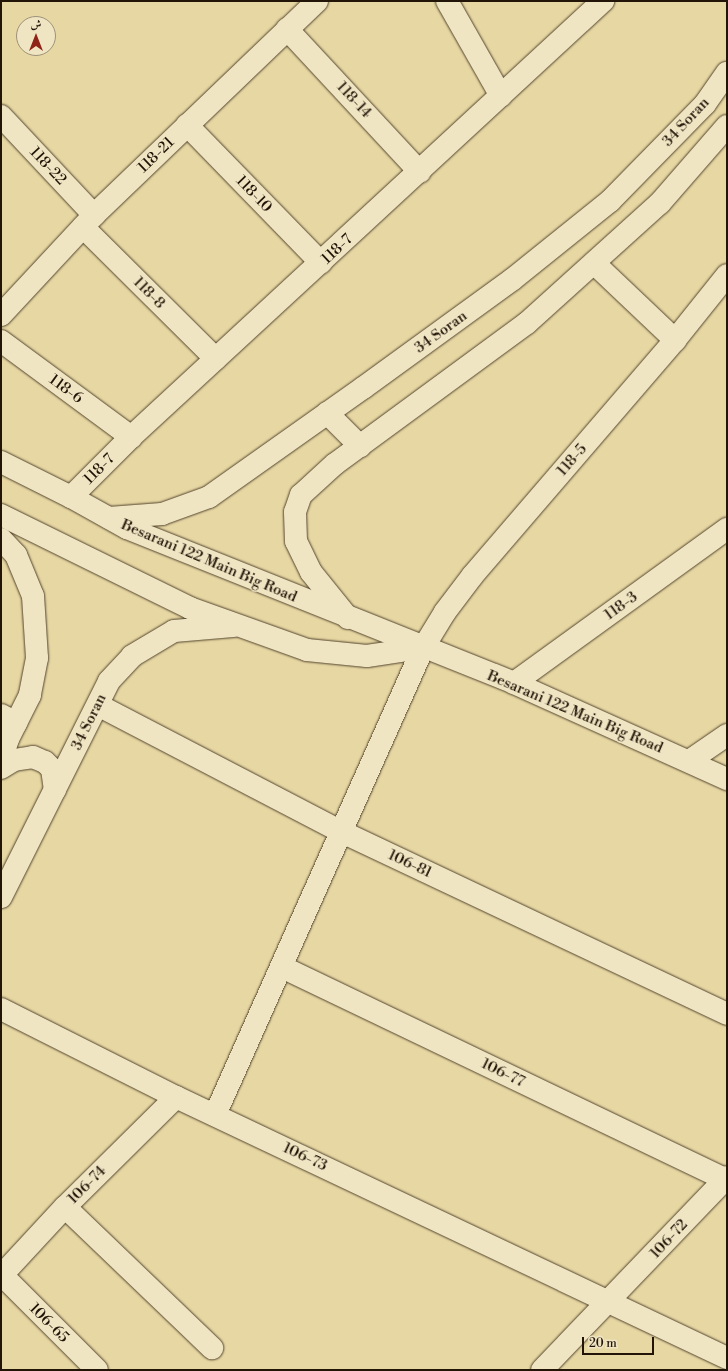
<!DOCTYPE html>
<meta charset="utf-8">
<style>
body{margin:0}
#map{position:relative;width:728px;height:1371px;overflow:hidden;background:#e7d7a3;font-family:"Libre Bodoni",Amiri,serif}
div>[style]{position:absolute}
.roads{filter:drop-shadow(0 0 1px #53452e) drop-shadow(0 0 1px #53452e)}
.minor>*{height:22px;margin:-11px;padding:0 11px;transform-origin:11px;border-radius:11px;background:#efe5c3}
.secondary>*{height:22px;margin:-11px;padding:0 11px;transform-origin:11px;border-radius:11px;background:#efe5c3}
span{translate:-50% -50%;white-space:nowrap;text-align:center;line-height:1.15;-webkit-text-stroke:3px #efe5c3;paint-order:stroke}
.street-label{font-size:15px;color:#221407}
.frame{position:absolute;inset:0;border:2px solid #221407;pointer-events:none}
.north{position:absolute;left:16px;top:16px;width:40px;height:40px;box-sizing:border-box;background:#efe5c3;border:1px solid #9d9178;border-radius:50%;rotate:0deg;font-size:11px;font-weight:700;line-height:16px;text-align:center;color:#221407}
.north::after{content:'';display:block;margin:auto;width:14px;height:18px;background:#8f2418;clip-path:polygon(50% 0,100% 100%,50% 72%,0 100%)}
.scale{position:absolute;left:582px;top:1337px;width:72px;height:18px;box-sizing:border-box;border:2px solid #221407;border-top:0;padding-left:5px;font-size:12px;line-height:14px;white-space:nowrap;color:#221407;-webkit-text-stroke:3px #efe5c3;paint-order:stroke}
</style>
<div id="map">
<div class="roads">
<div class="minor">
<div style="left:447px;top:1px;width:109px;rotate:60.4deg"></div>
<div style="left:287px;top:29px;width:195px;rotate:47.1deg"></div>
<div style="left:1px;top:116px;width:136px;rotate:46.8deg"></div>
<div style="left:187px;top:125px;width:192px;rotate:45.8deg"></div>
<div style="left:83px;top:227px;width:187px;rotate:44.8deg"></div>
<div style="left:594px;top:263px;width:112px;rotate:43.5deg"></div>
<div style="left:1px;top:315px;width:137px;rotate:-47.1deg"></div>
<div style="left:94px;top:215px;width:309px;rotate:-43.8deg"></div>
<div style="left:1px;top:341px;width:162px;rotate:36.4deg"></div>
<div style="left:71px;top:497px;width:85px;rotate:-45deg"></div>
<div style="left:131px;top:437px;width:643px;rotate:-42.73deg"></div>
<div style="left:514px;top:683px;width:263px;rotate:-35.9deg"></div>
<div style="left:98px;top:705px;width:273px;rotate:27.5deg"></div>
<div style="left:340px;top:831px;width:428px;rotate:25.3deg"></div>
<div style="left:1px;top:715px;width:17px;rotate:28deg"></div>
<div style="left:689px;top:761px;width:46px;rotate:-34.4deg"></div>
<div style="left:282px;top:967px;width:493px;rotate:25.6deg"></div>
<div style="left:1px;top:1009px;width:196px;rotate:26.7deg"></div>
<div style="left:176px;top:1097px;width:610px;rotate:25.35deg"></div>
<div style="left:215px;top:1115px;width:511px;rotate:-65.99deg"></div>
<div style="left:423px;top:648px;width:42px;rotate:-58.6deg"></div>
<div style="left:445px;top:612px;width:46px;rotate:-52.9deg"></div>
<div style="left:473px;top:575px;width:310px;rotate:-49.3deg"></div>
<div style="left:675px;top:340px;width:83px;rotate:-51.3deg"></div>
<div style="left:65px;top:1207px;width:204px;rotate:43.8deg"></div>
<div style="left:2px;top:1275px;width:134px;rotate:45deg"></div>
<div style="left:1px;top:1276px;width:94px;rotate:-47.2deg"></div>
<div style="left:65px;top:1207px;width:156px;rotate:-44.7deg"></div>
<div style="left:542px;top:1370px;width:267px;rotate:-46.2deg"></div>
</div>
<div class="secondary">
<div style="left:327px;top:413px;width:47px;rotate:45deg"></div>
<div style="left:1px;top:462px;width:78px;rotate:26.6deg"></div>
<div style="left:71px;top:497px;width:64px;rotate:29deg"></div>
<div style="left:127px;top:528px;width:417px;rotate:21.8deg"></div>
<div style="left:514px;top:683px;width:234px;rotate:24.3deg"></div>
<div style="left:1px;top:515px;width:211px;rotate:26.2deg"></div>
<div style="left:190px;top:608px;width:124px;rotate:19.7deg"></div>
<div style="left:307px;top:650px;width:60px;rotate:5.7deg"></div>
<div style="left:367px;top:656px;width:55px;rotate:-8.4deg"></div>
<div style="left:109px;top:518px;width:53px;rotate:-4.3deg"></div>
<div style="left:162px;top:514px;width:50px;rotate:-19.9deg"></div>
<div style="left:209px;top:497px;width:189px;rotate:-35.3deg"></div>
<div style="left:363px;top:388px;width:185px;rotate:-36deg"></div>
<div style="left:513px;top:279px;width:124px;rotate:-38.8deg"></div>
<div style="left:610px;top:201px;width:136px;rotate:-45.6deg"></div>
<div style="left:705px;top:104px;width:38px;rotate:-55deg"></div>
<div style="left:1px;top:539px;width:22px;rotate:47deg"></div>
<div style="left:16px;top:555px;width:44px;rotate:67.5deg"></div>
<div style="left:33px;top:596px;width:62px;rotate:86.3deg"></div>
<div style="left:37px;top:658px;width:38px;rotate:101deg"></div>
<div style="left:30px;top:695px;width:49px;rotate:116.6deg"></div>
<div style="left:8px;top:739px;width:22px;rotate:108deg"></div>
<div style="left:348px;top:618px;width:59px;rotate:-128.8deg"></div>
<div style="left:311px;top:572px;width:34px;rotate:-116deg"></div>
<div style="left:296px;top:541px;width:29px;rotate:-92deg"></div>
<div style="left:295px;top:512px;width:18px;rotate:-71deg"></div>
<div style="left:301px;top:495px;width:46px;rotate:-42.4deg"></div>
<div style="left:335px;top:464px;width:238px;rotate:-36.3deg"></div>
<div style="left:527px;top:323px;width:179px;rotate:-42.1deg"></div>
<div style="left:660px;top:203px;width:102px;rotate:-49deg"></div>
<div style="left:1px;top:768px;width:15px;rotate:-32deg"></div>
<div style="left:14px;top:760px;width:19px;rotate:-9deg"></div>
<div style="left:33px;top:757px;width:13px;rotate:23deg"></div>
<div style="left:45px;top:762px;width:10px;rotate:45deg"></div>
<div style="left:52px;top:769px;width:21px;rotate:82deg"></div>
<div style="left:1px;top:897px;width:241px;rotate:-63.4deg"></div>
<div style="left:109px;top:681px;width:34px;rotate:-47deg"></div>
<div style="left:132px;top:656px;width:49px;rotate:-30.8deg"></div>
<div style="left:174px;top:631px;width:59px;rotate:-4.8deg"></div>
</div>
</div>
<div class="street-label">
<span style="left:354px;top:100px;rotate:47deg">118-14</span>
<span style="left:686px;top:122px;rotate:-47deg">34 Soran</span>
<span style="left:156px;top:155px;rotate:-44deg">118-21</span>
<span style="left:48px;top:166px;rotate:47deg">118-22</span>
<span style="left:254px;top:194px;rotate:46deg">118-10</span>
<span style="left:337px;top:249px;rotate:-43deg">118-7</span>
<span style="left:149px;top:293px;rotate:45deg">118-8</span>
<span style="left:441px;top:332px;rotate:-36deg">34 Soran</span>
<span style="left:66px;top:389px;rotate:36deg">118-6</span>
<span style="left:572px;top:460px;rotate:-49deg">118-5</span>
<span style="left:99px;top:469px;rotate:-45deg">118-7</span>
<span style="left:209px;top:561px;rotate:23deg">Besarani 122 Main Big Road</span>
<span style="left:621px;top:606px;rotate:-36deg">118-3</span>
<span style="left:575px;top:712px;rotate:23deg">Besarani 122 Main Big Road</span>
<span style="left:89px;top:722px;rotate:-64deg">34 Soran</span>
<span style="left:410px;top:864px;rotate:25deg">106-81</span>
<span style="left:503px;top:1073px;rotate:26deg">106-77</span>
<span style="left:305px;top:1157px;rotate:25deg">106-73</span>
<span style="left:87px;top:1185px;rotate:-45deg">106-74</span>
<span style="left:669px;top:1239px;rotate:-47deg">106-72</span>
<span style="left:49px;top:1323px;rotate:45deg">106-65</span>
</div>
<div class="frame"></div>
<div class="north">ش</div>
<div class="scale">20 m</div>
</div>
